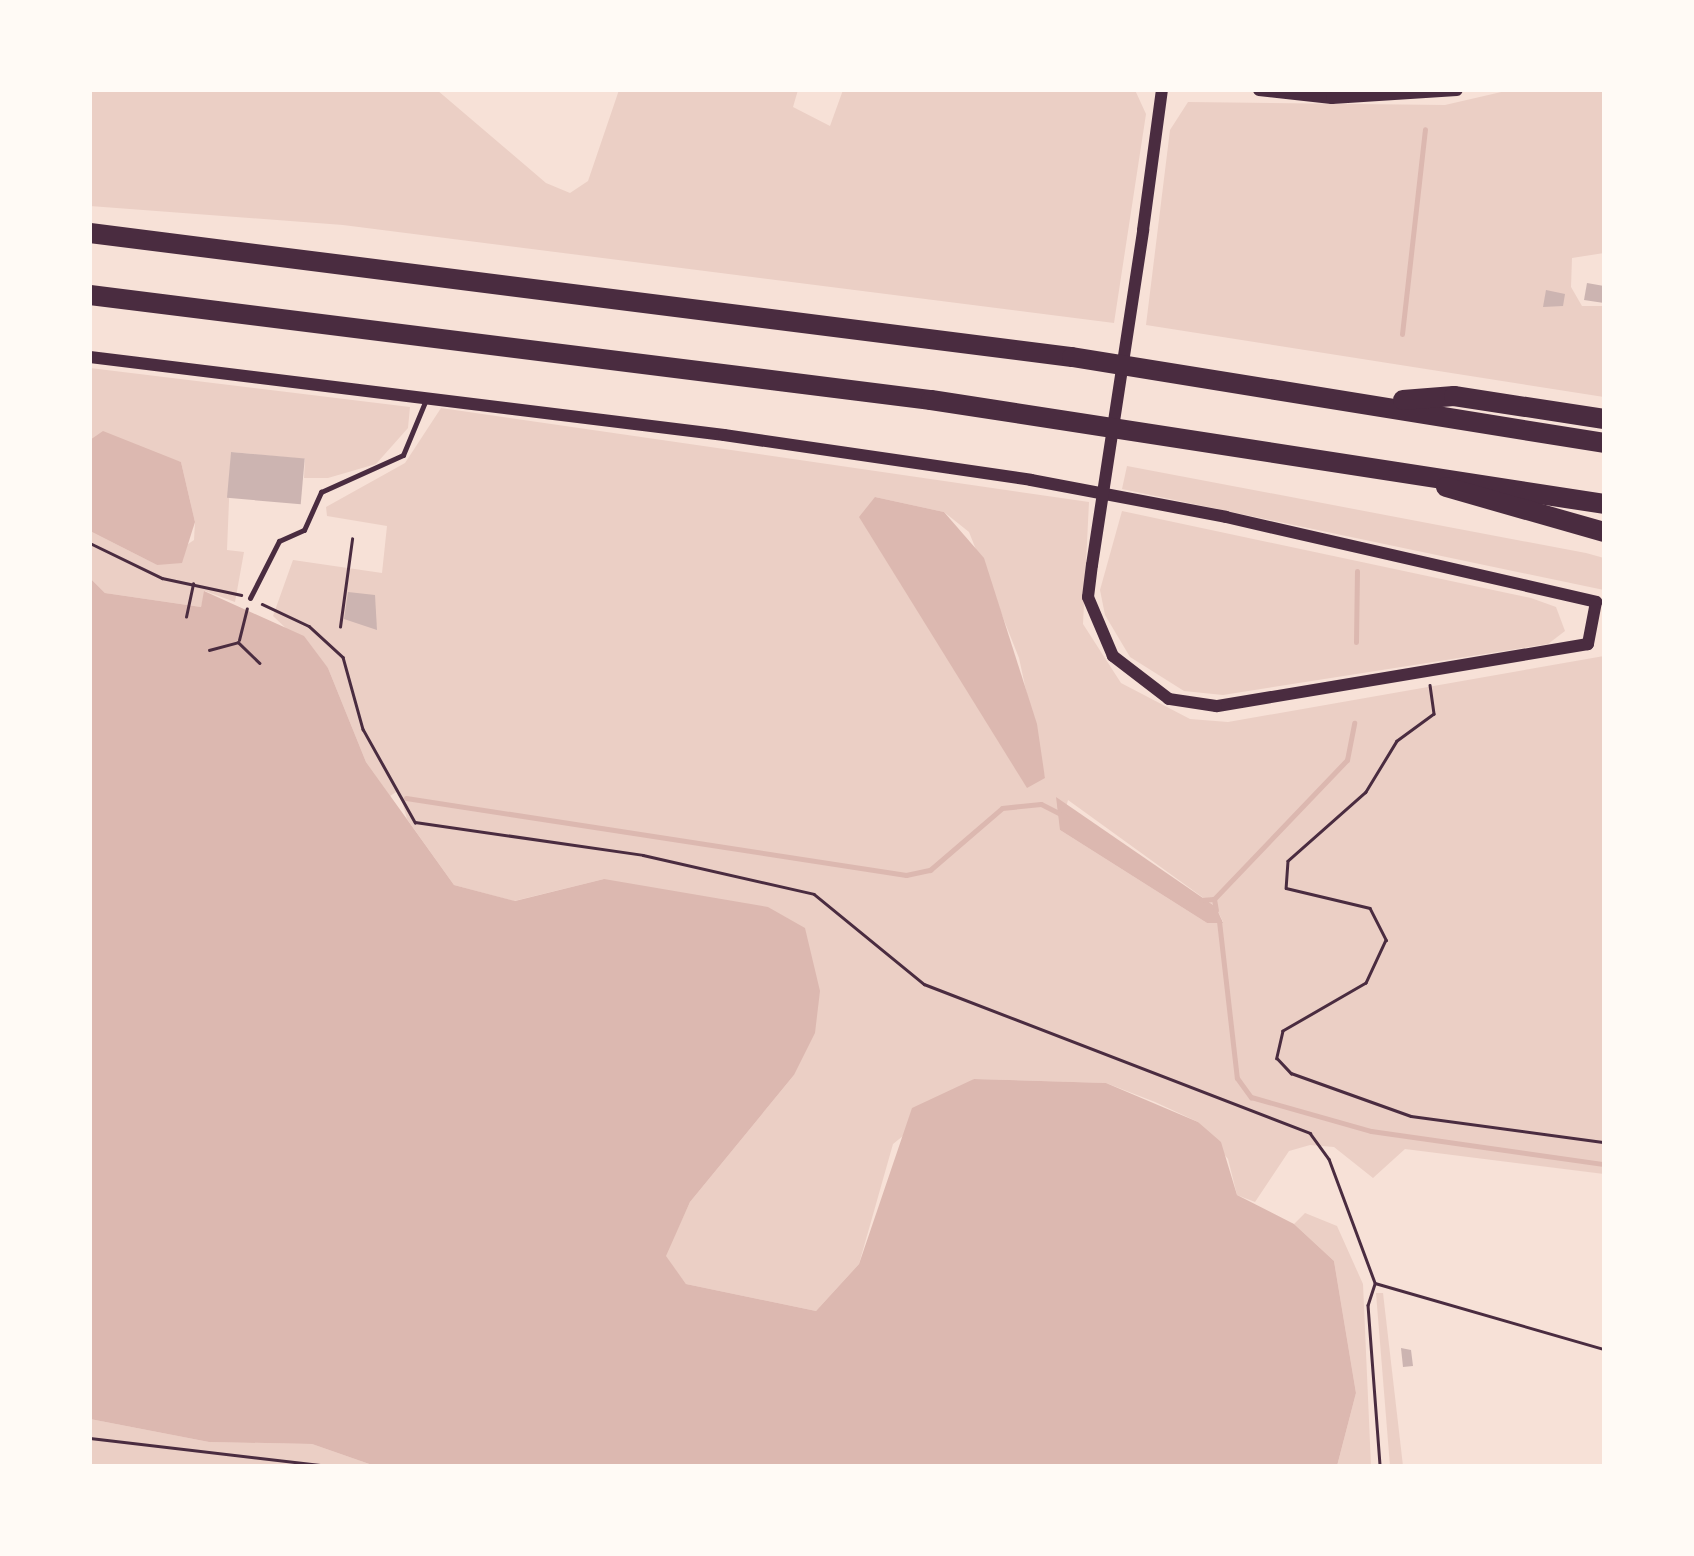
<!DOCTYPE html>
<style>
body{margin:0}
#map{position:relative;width:1694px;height:1556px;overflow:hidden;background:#f7e1d7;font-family:"Titillium Web",sans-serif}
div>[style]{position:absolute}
.green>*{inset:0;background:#ebcfc5}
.water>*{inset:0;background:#dcb8b0}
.stream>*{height:5px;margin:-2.5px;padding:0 2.5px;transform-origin:2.5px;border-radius:2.5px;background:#dcb8b0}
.building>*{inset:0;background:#ccb4b1;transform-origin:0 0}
.path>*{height:2.5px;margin:-1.25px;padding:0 1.25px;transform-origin:1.25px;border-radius:1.25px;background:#4a2c40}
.service>*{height:5px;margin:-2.5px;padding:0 2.5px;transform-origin:2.5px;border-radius:2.5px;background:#4a2c40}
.tertiary>*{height:12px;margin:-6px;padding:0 6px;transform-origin:6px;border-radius:6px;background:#4a2c40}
.motorway>*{height:20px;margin:-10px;padding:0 10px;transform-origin:10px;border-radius:10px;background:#4a2c40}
span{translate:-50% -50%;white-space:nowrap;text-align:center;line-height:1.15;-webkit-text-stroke:10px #fffaf5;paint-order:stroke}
.frame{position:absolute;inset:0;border:92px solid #fffaf5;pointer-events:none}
</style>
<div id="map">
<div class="green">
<div style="clip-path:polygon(90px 90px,437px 90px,546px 183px,570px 193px,588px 181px,619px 90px,798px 90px,793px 107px,830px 126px,843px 90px,1135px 90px,1146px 114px,1114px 323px,343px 225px,90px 206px)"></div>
<div style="clip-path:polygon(1510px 90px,1604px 90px,1604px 253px,1572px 258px,1571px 287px,1582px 306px,1604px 306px,1604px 397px,1146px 325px,1170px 130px,1188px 102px,1445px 105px)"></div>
<div style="clip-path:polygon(90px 368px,410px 407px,408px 428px,376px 464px,328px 478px,304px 478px,305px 459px,231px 452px,227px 550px,244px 552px,235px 602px,205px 591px,201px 607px,105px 593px,90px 578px,90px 531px,157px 565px,194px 540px,195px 522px,181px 462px,90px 440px)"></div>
<div style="clip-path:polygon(evenodd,441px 408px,1089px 502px,1083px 624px,1121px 683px,1190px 719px,1228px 722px,1604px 656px,1604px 1174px,1405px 1149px,1373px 1178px,1334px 1147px,1310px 1145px,1289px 1151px,1255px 1202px,1237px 1195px,1228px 1159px,1198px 1122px,1155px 1102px,1106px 1083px,974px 1079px,893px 1144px,859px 1264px,816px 1311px,686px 1284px,665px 1256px,690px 1202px,794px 1075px,604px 879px,514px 901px,454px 885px,407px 819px,399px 790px,390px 796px,366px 762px,328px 668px,273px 616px,293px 560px,382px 573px,387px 526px,327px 516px,326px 507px,405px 463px,441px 408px,875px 497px,944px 512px,969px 532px,1019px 658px,1045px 778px,875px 497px,441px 408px,1068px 800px,1216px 907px,1223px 922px,1207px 923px,1060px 830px,1068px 800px)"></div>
<div style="clip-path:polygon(1127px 466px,1586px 553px,1604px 558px,1604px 590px,1122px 489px)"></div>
<div style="clip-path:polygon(1122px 511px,1531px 598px,1556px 607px,1565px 631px,1548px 644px,1223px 695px,1184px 691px,1130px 657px,1105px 615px,1100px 590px)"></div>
<div style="clip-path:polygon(1305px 1213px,1337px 1226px,1363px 1284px,1371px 1466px,1337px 1466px,1356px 1393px,1334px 1261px,1294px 1224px)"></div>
<div style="clip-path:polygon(1376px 1293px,1383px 1293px,1403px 1466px,1390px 1466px)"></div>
<div style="clip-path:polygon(90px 1419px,209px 1442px,312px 1444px,375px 1466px,90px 1466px)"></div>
</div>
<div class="water">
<div style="clip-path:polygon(103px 431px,181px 462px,195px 522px,182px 563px,157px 565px,90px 531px,90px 440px)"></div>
<div style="clip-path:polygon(875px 497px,944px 512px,984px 558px,1037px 724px,1045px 778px,1027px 788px,859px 517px)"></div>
<div style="clip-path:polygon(90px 578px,105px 593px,201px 607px,204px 591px,304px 636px,328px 668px,366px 762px,454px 885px,515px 901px,604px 879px,768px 907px,805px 928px,820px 991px,815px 1033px,794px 1075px,690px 1202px,666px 1256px,686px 1284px,816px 1311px,859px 1264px,912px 1108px,974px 1079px,1106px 1083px,1198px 1122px,1221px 1142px,1237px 1195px,1294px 1224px,1334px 1261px,1356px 1393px,1337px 1466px,375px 1466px,312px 1444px,209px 1442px,90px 1419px)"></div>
<div style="clip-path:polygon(1056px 797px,1216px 907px,1223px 923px,1207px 923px,1060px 830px)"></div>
</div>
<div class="stream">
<div style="left:1402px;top:334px;width:206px;rotate:-83.6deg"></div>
<div style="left:1356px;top:642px;width:71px;rotate:-89.2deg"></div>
<div style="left:406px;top:798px;width:506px;rotate:8.75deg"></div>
<div style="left:906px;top:875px;width:25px;rotate:-12deg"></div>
<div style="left:930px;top:870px;width:95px;rotate:-40.7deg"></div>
<div style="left:1002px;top:808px;width:39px;rotate:-6deg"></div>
<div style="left:1041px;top:804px;width:27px;rotate:27deg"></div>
<div style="left:1214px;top:899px;width:192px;rotate:-46.3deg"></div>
<div style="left:1347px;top:760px;width:38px;rotate:-79deg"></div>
<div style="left:1201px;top:900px;width:13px;rotate:-4deg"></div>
<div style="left:1214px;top:899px;width:11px;rotate:80deg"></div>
<div style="left:1219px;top:921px;width:158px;rotate:83.5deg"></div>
<div style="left:1237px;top:1078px;width:24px;rotate:54deg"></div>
<div style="left:1251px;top:1097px;width:125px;rotate:15.8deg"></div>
<div style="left:1371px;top:1131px;width:235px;rotate:8.1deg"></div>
</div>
<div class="building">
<div style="clip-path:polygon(1587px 283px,1604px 286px,1604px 303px,1584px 300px)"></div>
<div style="clip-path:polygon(1546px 290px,1565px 294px,1563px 306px,1543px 307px)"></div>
<div style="left:231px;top:452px;width:74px;height:46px;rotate:5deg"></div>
<div style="clip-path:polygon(348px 592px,375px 595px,377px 630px,344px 619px)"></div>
<div style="clip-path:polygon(1401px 1348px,1411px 1350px,1413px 1366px,1403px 1367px)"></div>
</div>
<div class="path">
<div style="left:90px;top:543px;width:80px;rotate:25.9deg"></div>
<div style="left:162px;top:578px;width:81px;rotate:12.1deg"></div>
<div style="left:262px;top:604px;width:52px;rotate:25.1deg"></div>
<div style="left:309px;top:626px;width:46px;rotate:42.4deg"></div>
<div style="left:343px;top:657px;width:75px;rotate:74.5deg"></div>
<div style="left:363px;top:729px;width:107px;rotate:60.8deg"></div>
<div style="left:415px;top:822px;width:230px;rotate:8.2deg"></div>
<div style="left:643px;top:855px;width:175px;rotate:12.8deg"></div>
<div style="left:814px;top:894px;width:142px;rotate:39.3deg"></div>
<div style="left:924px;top:984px;width:414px;rotate:21.1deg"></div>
<div style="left:1310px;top:1133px;width:32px;rotate:54deg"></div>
<div style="left:1329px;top:1159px;width:132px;rotate:69.6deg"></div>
<div style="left:1375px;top:1283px;width:238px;rotate:16.1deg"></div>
<div style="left:186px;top:617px;width:34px;rotate:-78deg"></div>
<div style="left:340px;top:627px;width:89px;rotate:-82.2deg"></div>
<div style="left:239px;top:640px;width:32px;rotate:-76deg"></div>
<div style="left:209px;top:650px;width:30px;rotate:-15deg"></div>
<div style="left:238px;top:642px;width:30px;rotate:44deg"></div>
<div style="left:1430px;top:685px;width:29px;rotate:82deg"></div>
<div style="left:1434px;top:714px;width:46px;rotate:143.9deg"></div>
<div style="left:1397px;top:741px;width:60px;rotate:121.3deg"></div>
<div style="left:1366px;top:792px;width:104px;rotate:138.5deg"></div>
<div style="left:1288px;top:861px;width:27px;rotate:94deg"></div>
<div style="left:1286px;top:888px;width:86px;rotate:13.4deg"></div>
<div style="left:1370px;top:908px;width:36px;rotate:63deg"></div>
<div style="left:1386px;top:940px;width:47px;rotate:114.9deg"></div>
<div style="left:1366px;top:983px;width:96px;rotate:150deg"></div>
<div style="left:1283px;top:1031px;width:28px;rotate:103deg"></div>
<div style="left:1277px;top:1058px;width:21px;rotate:47deg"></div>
<div style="left:1291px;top:1073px;width:127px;rotate:19.7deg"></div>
<div style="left:1411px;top:1116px;width:195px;rotate:7.7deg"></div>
<div style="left:1375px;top:1284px;width:22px;rotate:108deg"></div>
<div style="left:1368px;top:1305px;width:161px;rotate:85.7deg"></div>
<div style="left:90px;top:1438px;width:240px;rotate:6.7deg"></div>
</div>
<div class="service">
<div style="left:250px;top:598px;width:64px;rotate:-63deg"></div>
<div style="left:279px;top:541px;width:27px;rotate:-24deg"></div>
<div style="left:304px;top:530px;width:42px;rotate:-65.9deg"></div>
<div style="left:321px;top:492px;width:90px;rotate:-24.3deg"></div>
<div style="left:403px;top:455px;width:57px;rotate:-67.5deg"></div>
</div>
<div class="tertiary">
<div style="left:1259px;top:90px;width:73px;rotate:6.3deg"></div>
<div style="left:1332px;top:98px;width:125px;rotate:-3.7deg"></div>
<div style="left:90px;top:357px;width:639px;rotate:7.01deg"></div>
<div style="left:724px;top:435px;width:310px;rotate:8.3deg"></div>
<div style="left:1031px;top:480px;width:198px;rotate:10.7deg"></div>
<div style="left:1226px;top:517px;width:380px;rotate:12.9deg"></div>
<div style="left:1596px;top:602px;width:43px;rotate:100.8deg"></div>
<div style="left:1588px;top:644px;width:377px;rotate:170.5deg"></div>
<div style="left:1216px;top:706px;width:48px;rotate:-171.5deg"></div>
<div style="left:1169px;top:699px;width:71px;rotate:-142.5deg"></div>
<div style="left:1113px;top:656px;width:64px;rotate:-113deg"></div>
<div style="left:1088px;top:597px;width:32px;rotate:-83deg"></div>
<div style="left:1092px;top:565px;width:339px;rotate:-81.3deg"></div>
<div style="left:1143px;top:230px;width:141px;rotate:-82.3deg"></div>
</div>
<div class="motorway">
<div style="left:90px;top:233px;width:990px;rotate:7.2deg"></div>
<div style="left:1072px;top:357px;width:539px;rotate:9.18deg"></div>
<div style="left:90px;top:295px;width:848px;rotate:7.12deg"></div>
<div style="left:931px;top:400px;width:681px;rotate:8.78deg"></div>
<div style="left:1403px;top:400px;width:51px;rotate:-4.5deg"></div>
<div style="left:1454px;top:396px;width:152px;rotate:8.7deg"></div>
<div style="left:1446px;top:487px;width:164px;rotate:15.9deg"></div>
</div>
<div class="frame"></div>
</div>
